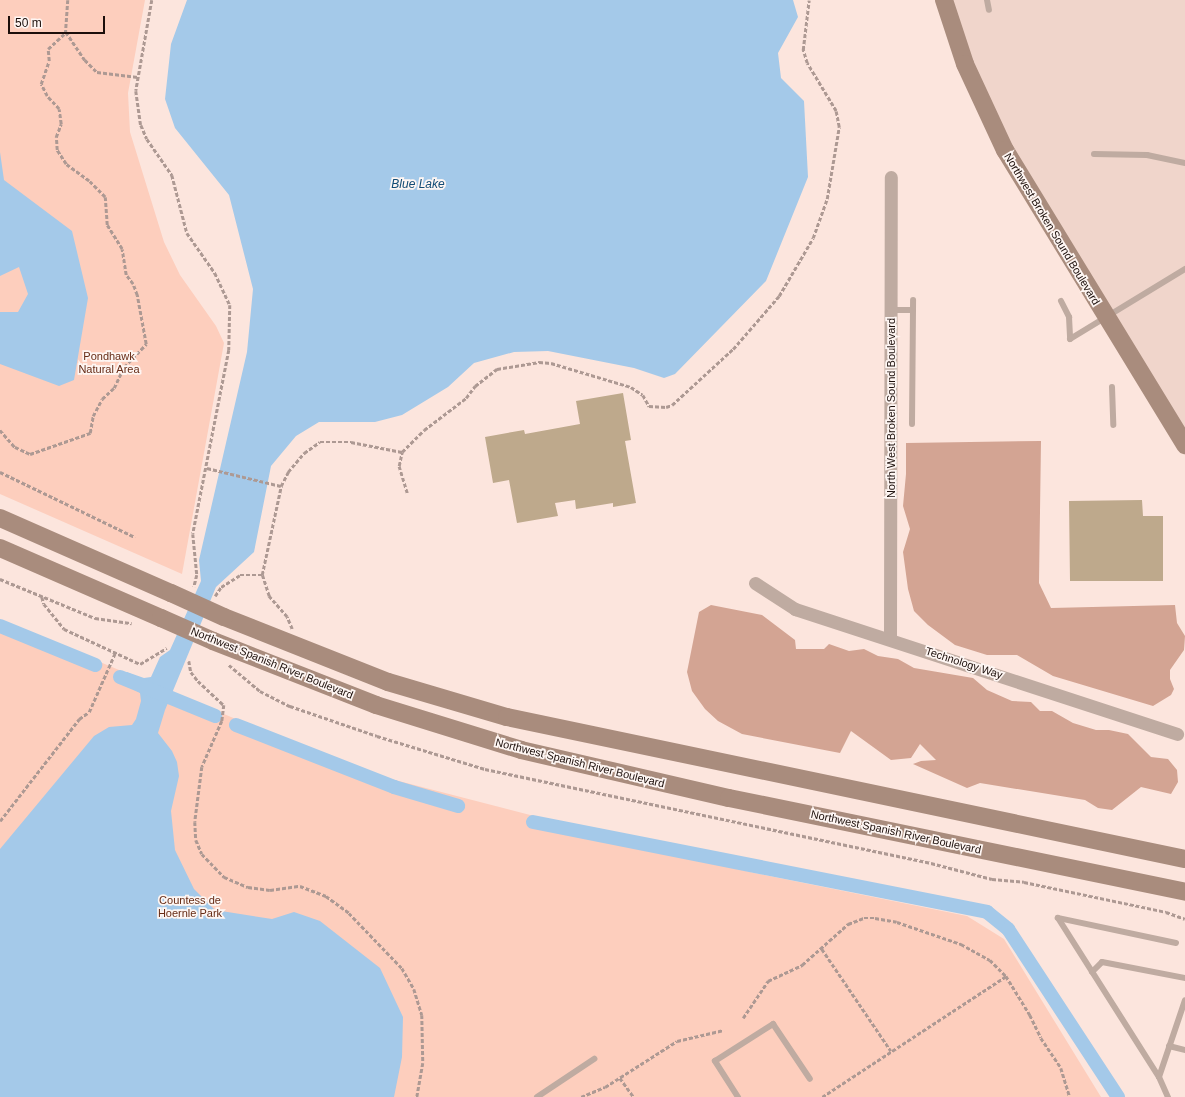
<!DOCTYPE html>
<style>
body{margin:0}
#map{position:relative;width:1185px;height:1097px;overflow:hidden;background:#fce5dd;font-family:Helvetica,sans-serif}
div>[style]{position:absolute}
.built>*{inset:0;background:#f0d5cb}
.green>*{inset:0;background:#fdcebd}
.forest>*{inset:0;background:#d3a493}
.water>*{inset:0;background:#a4c9e9}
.canal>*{height:14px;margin:-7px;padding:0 7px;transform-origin:7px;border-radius:7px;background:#a4c9e9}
.building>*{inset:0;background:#bea98c}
.path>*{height:2.5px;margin-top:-1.25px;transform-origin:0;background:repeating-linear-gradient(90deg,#ad9993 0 4px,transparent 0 6px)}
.lane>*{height:6px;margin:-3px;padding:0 3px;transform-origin:3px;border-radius:3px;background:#bfaba1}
.street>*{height:13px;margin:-6.5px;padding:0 6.5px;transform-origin:6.5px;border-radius:6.5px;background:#bfaba1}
.secondary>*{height:18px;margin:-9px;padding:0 9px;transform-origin:9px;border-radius:9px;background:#a98c7d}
.secondary-bridge>*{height:18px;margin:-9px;padding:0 9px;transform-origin:9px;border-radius:9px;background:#a98c7d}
span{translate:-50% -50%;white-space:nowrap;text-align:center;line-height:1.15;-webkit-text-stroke:3.5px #fef6f3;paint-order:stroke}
.street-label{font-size:11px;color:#1c0f0b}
.park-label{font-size:11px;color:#672c16}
.water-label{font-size:12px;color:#114b75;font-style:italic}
.scale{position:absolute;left:8px;top:16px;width:97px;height:18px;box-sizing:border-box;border:2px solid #1c0f0b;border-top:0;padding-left:5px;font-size:12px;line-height:14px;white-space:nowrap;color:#1c0f0b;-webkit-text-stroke:3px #fef6f3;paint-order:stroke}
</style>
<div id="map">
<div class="built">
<div style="clip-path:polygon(944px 0,1185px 0,1185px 445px,1005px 150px)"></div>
</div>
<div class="green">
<div style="clip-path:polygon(0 0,145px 0,128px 93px,130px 132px,164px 242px,180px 275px,216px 326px,224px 343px,182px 574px,0 494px)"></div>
<div style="clip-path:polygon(0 620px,360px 771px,754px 873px,967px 916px,1004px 939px,1101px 1097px,0 1097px)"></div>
</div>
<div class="forest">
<div style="clip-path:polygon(1041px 441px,1039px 583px,1051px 608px,1175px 605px,1177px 623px,1185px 636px,1184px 650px,1170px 670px,1170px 679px,1174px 689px,1171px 695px,1153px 706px,1053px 676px,1017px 655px,987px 655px,955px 645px,928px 625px,914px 611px,908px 589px,903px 552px,910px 529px,903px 506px,906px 474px,906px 443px)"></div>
<div style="clip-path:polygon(711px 605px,762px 615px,795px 640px,796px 649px,824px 649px,829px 644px,849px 651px,864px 649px,878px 656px,898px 659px,914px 668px,973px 678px,987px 690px,1012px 701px,1031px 702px,1040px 711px,1052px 711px,1073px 723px,1096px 730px,1109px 730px,1128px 734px,1151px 757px,1168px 759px,1177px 770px,1178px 782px,1171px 794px,1141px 787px,1112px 810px,1098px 808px,1085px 800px,980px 783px,967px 788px,913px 764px,921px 761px,936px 760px,920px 744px,911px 758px,891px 760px,851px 731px,840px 753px,742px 734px,718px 721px,705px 709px,692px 691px,687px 672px,699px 612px)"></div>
</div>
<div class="water">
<div style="clip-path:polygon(187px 0,793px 0,798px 17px,778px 53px,781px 78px,804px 101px,808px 177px,766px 281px,675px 374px,664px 378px,634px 368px,548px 351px,514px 352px,474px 363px,448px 387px,402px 415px,375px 422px,319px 422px,296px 436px,271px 466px,254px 552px,216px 587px,165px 710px,158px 733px,172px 751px,177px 762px,179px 776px,171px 811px,175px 850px,194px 889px,215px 910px,272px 919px,294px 912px,320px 921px,380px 968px,403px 1017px,402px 1057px,394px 1097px,0 1097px,0 849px,94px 736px,109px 727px,132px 725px,136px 719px,141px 701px,140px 693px,121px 683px,119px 678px,127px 672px,144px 678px,151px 677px,160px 657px,170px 650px,201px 581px,199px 560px,247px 352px,253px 289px,229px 195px,175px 128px,165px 99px,171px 44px)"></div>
<div style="clip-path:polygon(0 152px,4px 180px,72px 231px,88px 298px,74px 380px,59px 386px,0 364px,0 312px,18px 312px,28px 294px,19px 267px,0 276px)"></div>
</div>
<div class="canal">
<div style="left:0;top:626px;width:103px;rotate:22.3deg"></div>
<div style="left:120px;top:677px;width:103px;rotate:22.3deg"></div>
<div style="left:236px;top:725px;width:170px;rotate:21.4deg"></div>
<div style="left:394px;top:787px;width:67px;rotate:16.5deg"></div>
<div style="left:533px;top:822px;width:463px;rotate:11.2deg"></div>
<div style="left:987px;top:912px;width:27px;rotate:39deg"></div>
<div style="left:1008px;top:929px;width:201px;rotate:56.8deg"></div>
</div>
<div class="building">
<div style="clip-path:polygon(623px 393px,631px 440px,625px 441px,636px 503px,613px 507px,613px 503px,576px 509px,575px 500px,555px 503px,558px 516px,517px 523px,509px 480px,493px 483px,485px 437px,524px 430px,525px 434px,580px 424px,576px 401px)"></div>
<div style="clip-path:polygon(1142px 500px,1143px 516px,1163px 516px,1163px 581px,1070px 581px,1069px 501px)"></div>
</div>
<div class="path">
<div style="left:68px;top:0;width:32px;rotate:94deg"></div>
<div style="left:66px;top:32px;width:34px;rotate:56deg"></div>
<div style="left:85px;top:60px;width:17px;rotate:45deg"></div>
<div style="left:97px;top:72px;width:41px;rotate:7deg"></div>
<div style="left:152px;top:0;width:92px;rotate:100deg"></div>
<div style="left:136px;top:91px;width:34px;rotate:82deg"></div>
<div style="left:141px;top:125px;width:15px;rotate:67deg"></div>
<div style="left:147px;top:139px;width:44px;rotate:55.2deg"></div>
<div style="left:172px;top:175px;width:60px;rotate:75.5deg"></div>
<div style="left:187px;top:233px;width:49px;rotate:55deg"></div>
<div style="left:215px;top:273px;width:35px;rotate:65deg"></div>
<div style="left:230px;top:305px;width:45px;rotate:91.3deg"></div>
<div style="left:229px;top:350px;width:187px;rotate:101.1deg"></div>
<div style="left:193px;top:534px;width:41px;rotate:84.4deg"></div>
<div style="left:197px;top:575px;width:12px;rotate:104deg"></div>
<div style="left:0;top:430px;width:23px;rotate:49deg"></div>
<div style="left:15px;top:447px;width:17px;rotate:25deg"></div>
<div style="left:30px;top:454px;width:64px;rotate:-19.3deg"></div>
<div style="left:90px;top:433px;width:17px;rotate:-80deg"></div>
<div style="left:93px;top:416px;width:19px;rotate:-62deg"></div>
<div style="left:102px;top:399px;width:16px;rotate:-43deg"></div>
<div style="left:114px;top:388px;width:23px;rotate:-65deg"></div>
<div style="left:124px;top:367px;width:32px;rotate:-46deg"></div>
<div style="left:146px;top:344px;width:50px;rotate:-100.4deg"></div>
<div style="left:137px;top:295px;width:12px;rotate:-110deg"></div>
<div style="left:133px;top:284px;width:11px;rotate:-128deg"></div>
<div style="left:126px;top:275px;width:26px;rotate:-99deg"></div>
<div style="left:122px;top:249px;width:28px;rotate:-122deg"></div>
<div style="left:107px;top:225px;width:28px;rotate:-94deg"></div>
<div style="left:105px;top:197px;width:23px;rotate:-135deg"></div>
<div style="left:89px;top:181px;width:29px;rotate:-144deg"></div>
<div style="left:66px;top:164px;width:17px;rotate:-123deg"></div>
<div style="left:57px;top:150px;width:13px;rotate:-94deg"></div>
<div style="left:56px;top:137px;width:14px;rotate:-69deg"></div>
<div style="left:61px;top:124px;width:15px;rotate:-98deg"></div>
<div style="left:59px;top:109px;width:18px;rotate:-133deg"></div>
<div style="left:47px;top:96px;width:13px;rotate:-117deg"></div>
<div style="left:41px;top:84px;width:24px;rotate:-71deg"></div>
<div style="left:49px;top:61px;width:12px;rotate:-95deg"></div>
<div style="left:48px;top:49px;width:25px;rotate:-43deg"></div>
<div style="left:207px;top:468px;width:76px;rotate:13.7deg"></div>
<div style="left:0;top:472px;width:150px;rotate:25.7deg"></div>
<div style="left:407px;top:493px;width:28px;rotate:-107deg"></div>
<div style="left:399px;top:466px;width:14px;rotate:-78deg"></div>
<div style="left:402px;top:452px;width:31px;rotate:-45deg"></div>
<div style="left:424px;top:430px;width:53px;rotate:-37.3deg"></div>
<div style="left:466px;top:398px;width:15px;rotate:-53deg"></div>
<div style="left:475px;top:386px;width:28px;rotate:-38deg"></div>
<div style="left:497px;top:369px;width:43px;rotate:-9.5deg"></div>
<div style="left:539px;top:362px;width:12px;rotate:5deg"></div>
<div style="left:551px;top:363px;width:84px;rotate:16.7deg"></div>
<div style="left:631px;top:387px;width:14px;rotate:34deg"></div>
<div style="left:643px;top:395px;width:13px;rotate:61deg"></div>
<div style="left:649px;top:406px;width:17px;rotate:3deg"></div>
<div style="left:666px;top:407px;width:6px;rotate:-18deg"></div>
<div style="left:672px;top:405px;width:83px;rotate:-42.6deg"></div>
<div style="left:733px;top:349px;width:70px;rotate:-49deg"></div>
<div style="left:779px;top:296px;width:67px;rotate:-59.6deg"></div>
<div style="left:813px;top:238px;width:41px;rotate:-70.3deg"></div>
<div style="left:827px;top:199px;width:73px;rotate:-80.5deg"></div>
<div style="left:839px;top:127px;width:16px;rotate:-101deg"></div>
<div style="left:836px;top:111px;width:56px;rotate:-121.1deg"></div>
<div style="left:807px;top:63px;width:14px;rotate:-107deg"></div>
<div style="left:803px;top:50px;width:50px;rotate:-83.2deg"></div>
<div style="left:0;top:579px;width:103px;rotate:22.3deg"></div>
<div style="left:95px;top:618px;width:37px;rotate:8deg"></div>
<div style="left:215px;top:596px;width:11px;rotate:-56deg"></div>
<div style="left:221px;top:587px;width:22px;rotate:-32deg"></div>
<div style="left:240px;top:575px;width:22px"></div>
<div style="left:42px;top:597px;width:7px;rotate:74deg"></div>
<div style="left:44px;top:604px;width:32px;rotate:51deg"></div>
<div style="left:64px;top:629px;width:84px;rotate:24.7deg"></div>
<div style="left:140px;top:664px;width:31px;rotate:-31deg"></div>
<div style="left:292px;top:629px;width:13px;rotate:-113deg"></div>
<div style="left:287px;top:617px;width:28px;rotate:-131deg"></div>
<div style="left:269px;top:596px;width:22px;rotate:-108deg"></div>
<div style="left:262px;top:575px;width:91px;rotate:-77.9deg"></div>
<div style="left:281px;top:486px;width:16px;rotate:-63deg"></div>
<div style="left:288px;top:472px;width:25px;rotate:-50deg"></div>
<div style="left:304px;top:453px;width:19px;rotate:-35deg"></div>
<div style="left:320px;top:442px;width:31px"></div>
<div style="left:351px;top:442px;width:52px;rotate:11.1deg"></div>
<div style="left:189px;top:661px;width:11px;rotate:80deg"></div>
<div style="left:191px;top:672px;width:11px;rotate:52deg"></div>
<div style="left:198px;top:681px;width:35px;rotate:43deg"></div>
<div style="left:224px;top:705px;width:16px;rotate:97deg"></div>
<div style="left:222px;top:721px;width:50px;rotate:113.5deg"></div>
<div style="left:202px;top:767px;width:55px;rotate:97.3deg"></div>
<div style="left:195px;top:822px;width:18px;rotate:87deg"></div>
<div style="left:196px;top:840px;width:15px;rotate:67deg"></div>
<div style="left:202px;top:854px;width:32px;rotate:46deg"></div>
<div style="left:224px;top:877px;width:26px;rotate:23deg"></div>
<div style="left:248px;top:887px;width:22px;rotate:8deg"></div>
<div style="left:270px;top:890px;width:30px;rotate:-8deg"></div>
<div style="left:300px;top:886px;width:28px;rotate:21deg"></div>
<div style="left:326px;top:896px;width:29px;rotate:36deg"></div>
<div style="left:349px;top:913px;width:76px;rotate:46.1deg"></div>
<div style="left:402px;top:968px;width:24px;rotate:60deg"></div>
<div style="left:414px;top:989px;width:27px;rotate:73deg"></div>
<div style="left:422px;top:1015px;width:48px;rotate:88.8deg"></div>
<div style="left:423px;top:1063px;width:35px;rotate:100deg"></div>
<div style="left:229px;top:665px;width:40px;rotate:40deg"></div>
<div style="left:260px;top:691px;width:34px;rotate:27deg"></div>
<div style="left:290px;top:706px;width:92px;rotate:19deg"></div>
<div style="left:377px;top:736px;width:113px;rotate:17deg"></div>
<div style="left:485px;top:769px;width:456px;rotate:11.9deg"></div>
<div style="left:931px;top:863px;width:63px;rotate:14.7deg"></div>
<div style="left:992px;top:879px;width:32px;rotate:5deg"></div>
<div style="left:1024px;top:882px;width:145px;rotate:11.9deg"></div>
<div style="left:1166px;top:912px;width:20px;rotate:20deg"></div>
<div style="left:0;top:821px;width:129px;rotate:-52.2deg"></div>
<div style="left:79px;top:719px;width:12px;rotate:-35deg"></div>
<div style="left:89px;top:712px;width:64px;rotate:-66.2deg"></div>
<div style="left:822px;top:949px;width:123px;rotate:55.9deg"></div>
<div style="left:743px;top:1018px;width:45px;rotate:-56deg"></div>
<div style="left:768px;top:981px;width:38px;rotate:-25deg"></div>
<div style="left:802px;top:965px;width:62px;rotate:-41.7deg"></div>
<div style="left:848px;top:924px;width:17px;rotate:-21deg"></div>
<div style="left:864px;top:918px;width:11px"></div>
<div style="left:875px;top:918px;width:22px;rotate:10deg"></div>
<div style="left:897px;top:922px;width:68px;rotate:19deg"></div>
<div style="left:961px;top:944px;width:33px;rotate:29deg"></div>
<div style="left:990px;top:960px;width:23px;rotate:45deg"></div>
<div style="left:1006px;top:976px;width:46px;rotate:58.4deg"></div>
<div style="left:1030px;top:1015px;width:25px;rotate:64deg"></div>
<div style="left:1041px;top:1038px;width:36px;rotate:56deg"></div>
<div style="left:1061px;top:1068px;width:30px;rotate:73deg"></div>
<div style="left:620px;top:1078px;width:24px;rotate:54deg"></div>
<div style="left:581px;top:1097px;width:26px;rotate:-23deg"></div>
<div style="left:605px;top:1087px;width:85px;rotate:-32.6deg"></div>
<div style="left:677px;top:1041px;width:48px;rotate:-13.2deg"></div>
<div style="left:822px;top:1097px;width:220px;rotate:-33.3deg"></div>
</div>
<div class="lane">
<div style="left:987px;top:0;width:10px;rotate:79deg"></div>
<div style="left:1094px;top:154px;width:53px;rotate:1.1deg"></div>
<div style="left:1147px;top:155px;width:39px;rotate:12deg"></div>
<div style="left:1061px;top:301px;width:18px;rotate:63deg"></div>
<div style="left:1069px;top:317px;width:22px;rotate:87deg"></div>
<div style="left:1070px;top:339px;width:135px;rotate:-31.3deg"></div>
<div style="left:891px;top:310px;width:22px"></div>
<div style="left:1112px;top:387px;width:38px;rotate:88deg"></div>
<div style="left:912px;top:424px;width:124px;rotate:-89.5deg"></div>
<div style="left:1176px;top:943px;width:121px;rotate:-168deg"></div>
<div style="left:1058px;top:918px;width:188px;rotate:57.6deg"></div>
<div style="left:1159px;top:1077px;width:81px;rotate:-71.3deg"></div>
<div style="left:1092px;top:972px;width:14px;rotate:-45deg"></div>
<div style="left:1102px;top:962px;width:85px;rotate:10.9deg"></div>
<div style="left:1169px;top:1046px;width:16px;rotate:14deg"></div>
<div style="left:1159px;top:1077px;width:22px;rotate:66deg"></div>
<div style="left:537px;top:1097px;width:69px;rotate:-33.7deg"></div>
<div style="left:738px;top:1097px;width:43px;rotate:-122.6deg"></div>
<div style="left:715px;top:1061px;width:69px;rotate:-32.5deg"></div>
<div style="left:773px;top:1024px;width:66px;rotate:56.1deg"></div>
</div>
<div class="street">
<div style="left:755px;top:583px;width:48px;rotate:33deg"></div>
<div style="left:795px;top:609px;width:402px;rotate:18.1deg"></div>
<div style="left:890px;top:639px;width:462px;rotate:-89.9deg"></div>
</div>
<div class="secondary">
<div style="left:944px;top:0;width:67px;rotate:71.8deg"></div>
<div style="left:965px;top:64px;width:95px;rotate:65.1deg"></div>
<div style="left:1005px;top:150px;width:346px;rotate:58.6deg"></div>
<div style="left:0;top:518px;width:187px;rotate:23.7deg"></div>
<div style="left:0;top:548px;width:176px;rotate:23.5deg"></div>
<div style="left:224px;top:617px;width:176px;rotate:21.6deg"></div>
<div style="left:388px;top:682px;width:124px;rotate:16.4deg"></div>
<div style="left:507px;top:717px;width:693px;rotate:11.83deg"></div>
<div style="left:213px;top:641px;width:175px;rotate:21.4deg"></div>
<div style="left:376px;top:705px;width:152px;rotate:17.2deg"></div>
<div style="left:521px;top:750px;width:213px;rotate:13deg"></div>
<div style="left:729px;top:798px;width:466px;rotate:11.6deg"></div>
</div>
<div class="secondary-bridge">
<div style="left:171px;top:593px;width:58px;rotate:24.4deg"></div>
<div style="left:161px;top:618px;width:57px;rotate:23.9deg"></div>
</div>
<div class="street-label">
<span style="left:1052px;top:229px;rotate:59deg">Northwest Broken Sound Boulevard</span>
<span style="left:891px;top:408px;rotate:-90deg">North West Broken Sound Boulevard</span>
<span style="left:272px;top:663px;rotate:22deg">Northwest Spanish River Boulevard</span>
<span style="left:964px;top:663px;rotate:18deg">Technology Way</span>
<span style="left:580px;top:763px;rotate:14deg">Northwest Spanish River Boulevard</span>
<span style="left:896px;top:832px;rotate:12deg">Northwest Spanish River Boulevard</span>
</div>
<div class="park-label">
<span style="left:109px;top:363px">Pondhawk<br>Natural Area</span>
<span style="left:190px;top:907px">Countess de<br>Hoernle Park</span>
</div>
<div class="water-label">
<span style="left:418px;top:185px">Blue Lake</span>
</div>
<div class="scale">50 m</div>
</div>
